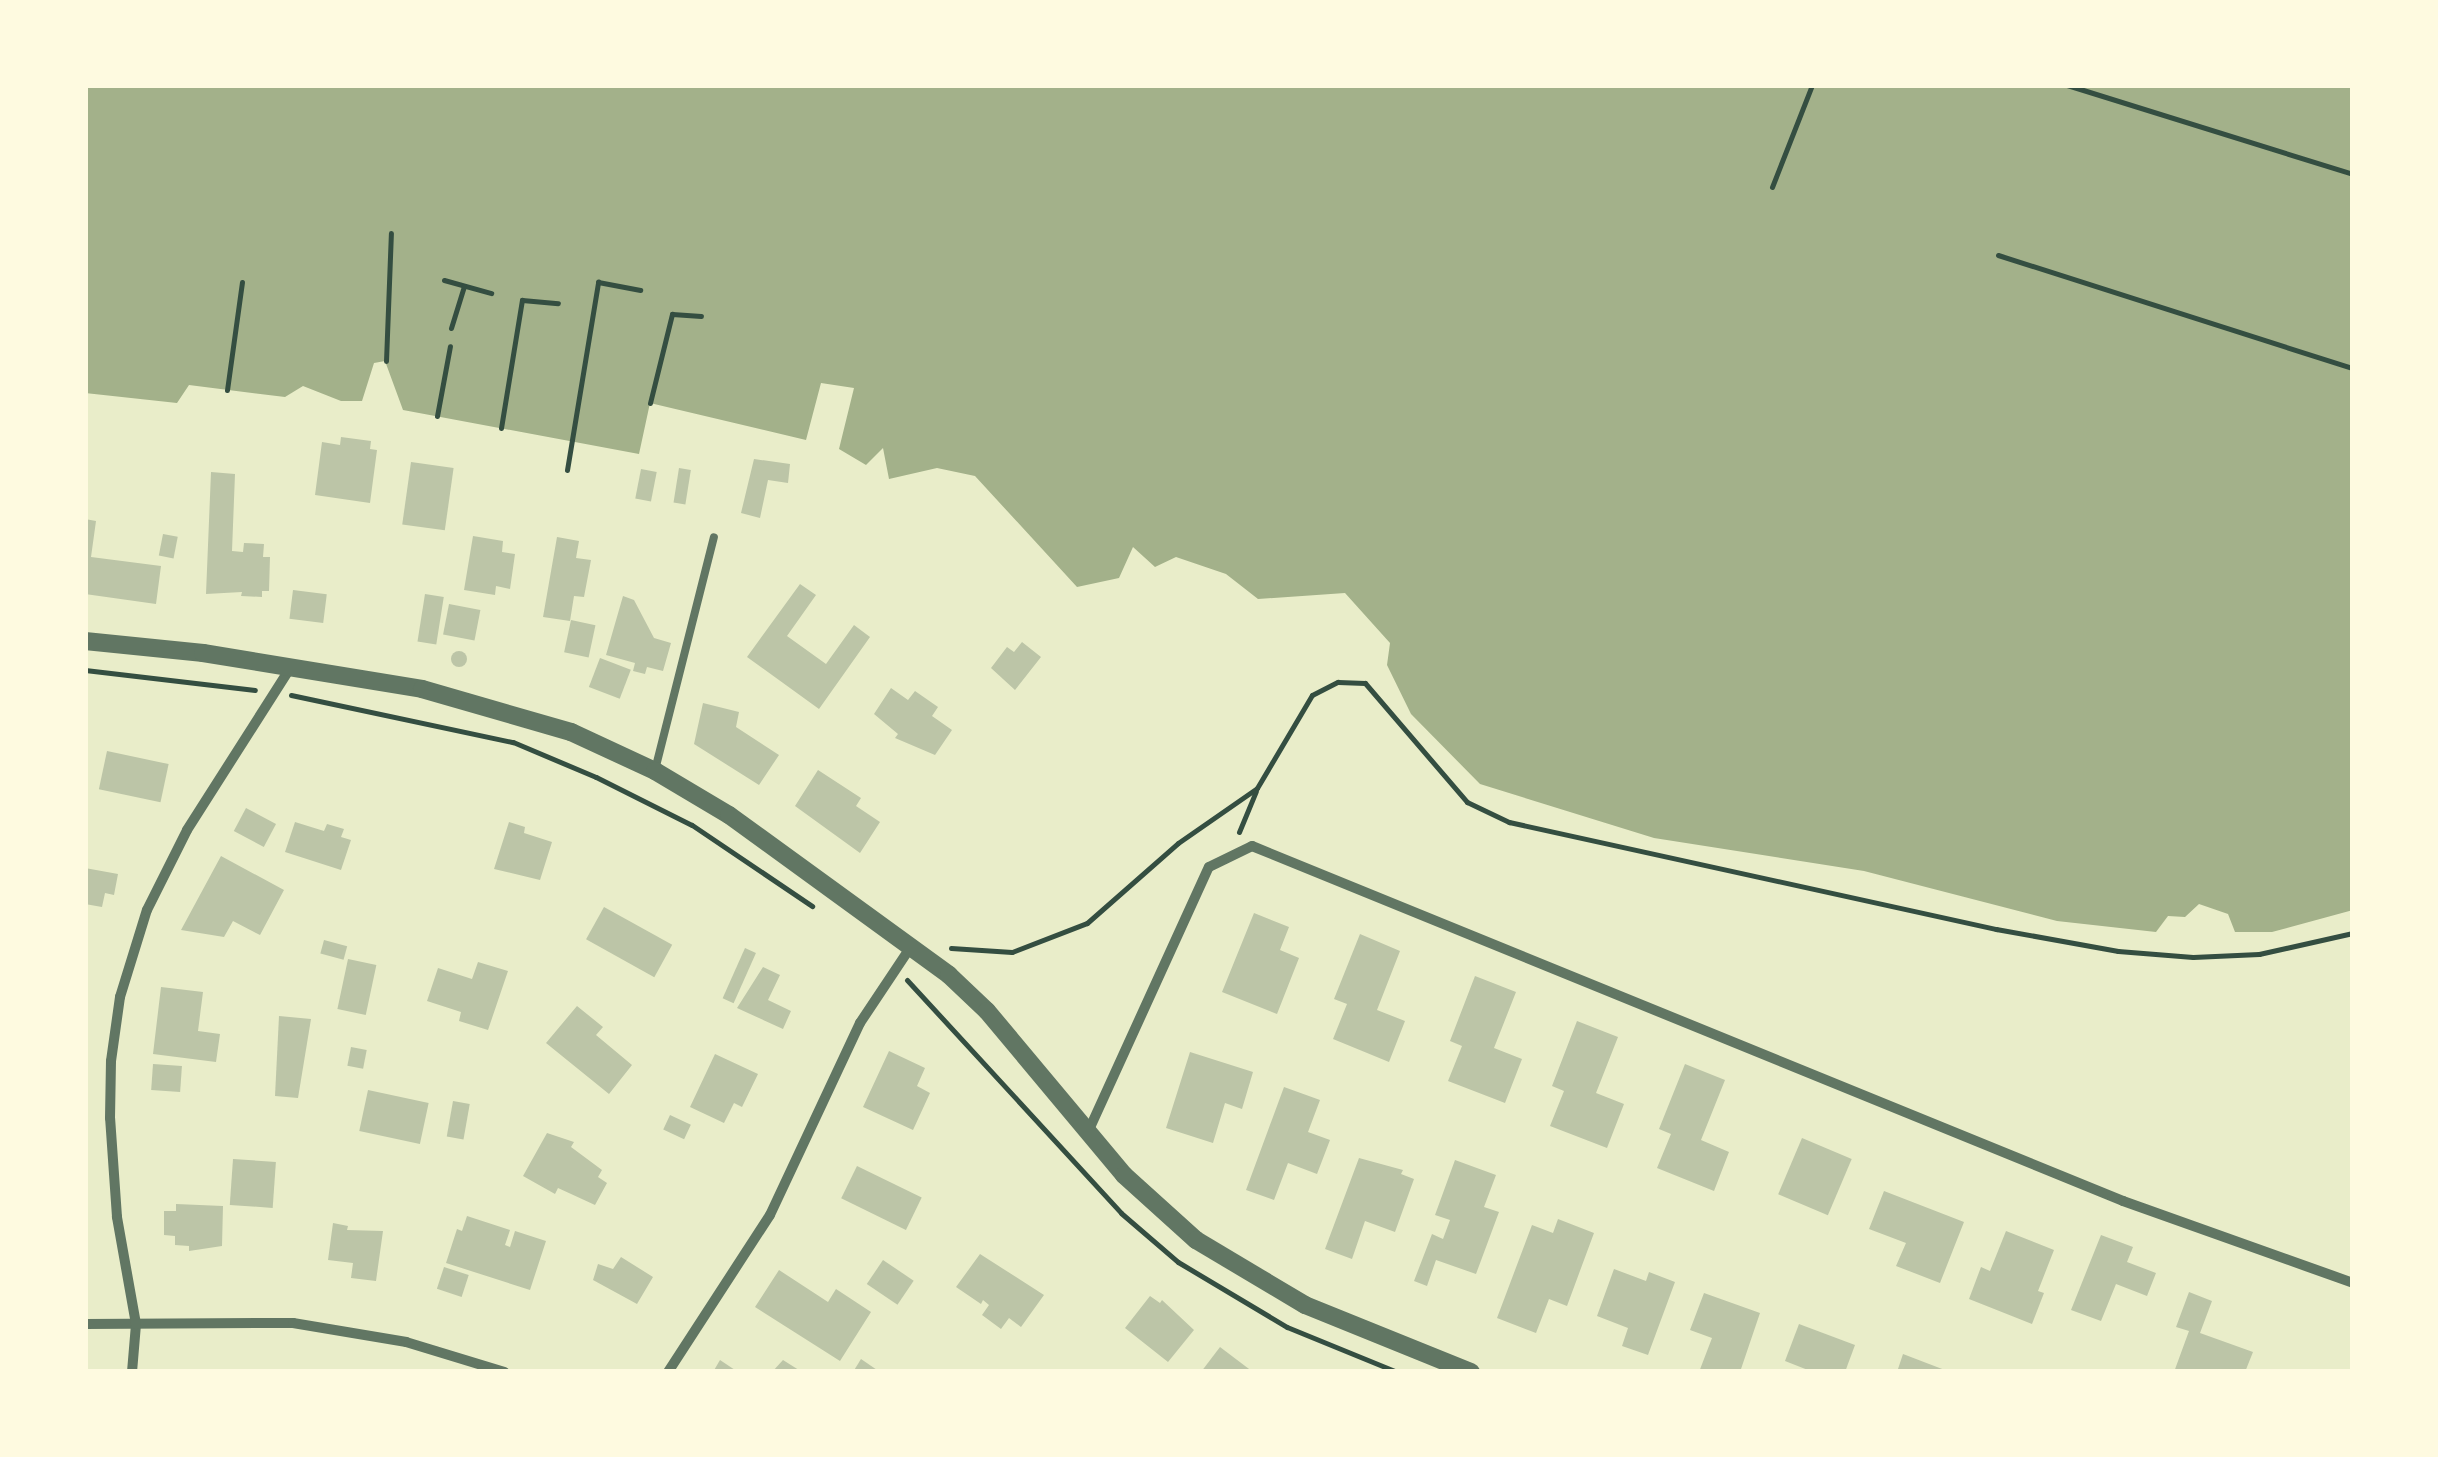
<!DOCTYPE html>
<style>
body{margin:0}
#map{position:relative;width:2438px;height:1457px;overflow:hidden;background:#e9edc9;font-family:Rubik,sans-serif}
div>[style]{position:absolute}
.water>*{inset:0;background:#a3b18a}
.building>*{inset:0;background:#bcc5a7;transform-origin:0 0}
.round{border-radius:50%}
.path>*{height:5px;margin:-2.5px;padding:0 2.5px;transform-origin:2.5px;border-radius:2.5px;background:#344e41}
.service>*{height:8px;margin:-4px;padding:0 4px;transform-origin:4px;border-radius:4px;background:#617663}
.minor>*{height:10px;margin:-5px;padding:0 5px;transform-origin:5px;border-radius:5px;background:#617663}
.tertiary>*{height:18px;margin:-9px;padding:0 9px;transform-origin:9px;border-radius:9px;background:#617663}
span{translate:-50% -50%;white-space:nowrap;text-align:center;line-height:1.15;-webkit-text-stroke:8px #fefae0;paint-order:stroke}
.frame{position:absolute;inset:0;border:88px solid #fefae0;pointer-events:none}
</style>
<div id="map">
<div class="water">
<div style="clip-path:polygon(85px 85px,2353px 85px,2353px 910px,2272px 932px,2235px 932px,2228px 914px,2199px 904px,2185px 917px,2168px 916px,2156px 932px,2057px 921px,1864px 871px,1654px 838px,1480px 784px,1411px 714px,1387px 665px,1390px 643px,1345px 593px,1258px 599px,1226px 574px,1176px 557px,1155px 567px,1133px 547px,1119px 578px,1077px 587px,975px 476px,937px 468px,889px 479px,883px 448px,866px 465px,839px 449px,854px 388px,821px 383px,806px 440px,650px 403px,639px 454px,403px 410px,385px 361px,374px 363px,362px 401px,341px 401px,303px 386px,285px 397px,189px 385px,177px 403px,85px 393px)"></div>
</div>
<div class="building">
<div style="clip-path:polygon(341px 437px,371px 441px,370px 449px,377px 450px,370px 503px,315px 495px,322px 442px,340px 445px)"></div>
<div style="clip-path:polygon(754px 459px,790px 464px,788px 483px,768px 480px,760px 518px,741px 513px)"></div>
<div style="left:411px;top:462px;width:43px;height:63px;rotate:8deg"></div>
<div style="left:679px;top:468px;width:12px;height:35px;rotate:9deg"></div>
<div style="left:641px;top:469px;width:16px;height:30px;rotate:11deg"></div>
<div style="clip-path:polygon(211px 472px,235px 474px,232px 551px,243px 552px,244px 543px,264px 544px,263px 557px,270px 557px,269px 591px,262px 591px,262px 597px,241px 596px,242px 592px,206px 594px)"></div>
<div style="clip-path:polygon(85px 519px,96px 521px,91px 557px,161px 566px,156px 604px,85px 594px)"></div>
<div style="left:163px;top:534px;width:15px;height:22px;rotate:11deg"></div>
<div style="clip-path:polygon(473px 536px,503px 541px,502px 552px,515px 554px,510px 589px,496px 586px,495px 595px,464px 590px)"></div>
<div style="clip-path:polygon(557px 537px,579px 541px,576px 558px,591px 560px,584px 597px,574px 596px,570px 621px,543px 617px)"></div>
<div style="clip-path:polygon(800px 584px,816px 595px,787px 636px,826px 664px,854px 625px,870px 637px,819px 709px,747px 657px)"></div>
<div style="left:293px;top:590px;width:34px;height:29px;rotate:7deg"></div>
<div style="left:425px;top:594px;width:19px;height:48px;rotate:9deg"></div>
<div style="clip-path:polygon(623px 596px,634px 600px,654px 638px,671px 643px,663px 671px,647px 667px,645px 674px,633px 671px,635px 663px,606px 655px)"></div>
<div style="left:449px;top:604px;width:32px;height:31px;rotate:11deg"></div>
<div style="left:571px;top:620px;width:25px;height:33px;rotate:12deg"></div>
<div style="clip-path:polygon(1022px 642px,1041px 657px,1015px 690px,991px 668px,1007px 647px,1014px 652px)"></div>
<div class="round" style="left:451px;top:651px;width:16px;height:16px"></div>
<div style="left:600px;top:658px;width:33px;height:31px;rotate:21deg"></div>
<div style="clip-path:polygon(891px 688px,908px 700px,915px 691px,938px 707px,932px 716px,952px 730px,935px 755px,895px 738px,898px 734px,874px 714px)"></div>
<div style="clip-path:polygon(703px 703px,739px 712px,736px 727px,779px 755px,759px 785px,694px 744px)"></div>
<div style="left:107px;top:751px;width:63px;height:39px;rotate:12deg"></div>
<div style="clip-path:polygon(818px 770px,861px 798px,856px 806px,880px 822px,860px 853px,795px 806px)"></div>
<div style="left:246px;top:808px;width:34px;height:26px;rotate:28deg"></div>
<div style="clip-path:polygon(295px 822px,324px 831px,327px 824px,344px 829px,341px 837px,351px 840px,341px 870px,285px 852px)"></div>
<div style="clip-path:polygon(509px 822px,525px 827px,524px 833px,552px 842px,540px 880px,494px 869px)"></div>
<div style="clip-path:polygon(221px 856px,284px 890px,260px 935px,233px 921px,224px 937px,181px 930px)"></div>
<div style="clip-path:polygon(85px 868px,118px 874px,114px 895px,105px 893px,102px 907px,85px 904px)"></div>
<div style="left:604px;top:907px;width:78px;height:37px;rotate:29deg"></div>
<div style="clip-path:polygon(1254px 913px,1289px 927px,1280px 950px,1299px 958px,1277px 1014px,1222px 992px)"></div>
<div style="clip-path:polygon(1360px 934px,1400px 951px,1377px 1010px,1405px 1021px,1389px 1062px,1333px 1039px,1347px 1004px,1334px 999px)"></div>
<div style="left:324px;top:940px;width:24px;height:14px;rotate:15deg"></div>
<div style="left:745px;top:948px;width:12px;height:55px;rotate:24deg"></div>
<div style="left:348px;top:959px;width:29px;height:51px;rotate:12deg"></div>
<div style="clip-path:polygon(478px 962px,508px 971px,488px 1030px,459px 1021px,461px 1012px,427px 1001px,438px 968px,472px 979px)"></div>
<div style="clip-path:polygon(763px 967px,780px 975px,768px 1000px,791px 1011px,783px 1029px,737px 1008px)"></div>
<div style="clip-path:polygon(1475px 976px,1516px 992px,1494px 1048px,1522px 1059px,1505px 1103px,1448px 1081px,1462px 1046px,1450px 1041px)"></div>
<div style="clip-path:polygon(161px 987px,203px 992px,198px 1031px,220px 1034px,216px 1062px,153px 1054px)"></div>
<div style="clip-path:polygon(577px 1006px,603px 1027px,596px 1035px,632px 1065px,609px 1094px,546px 1043px)"></div>
<div style="clip-path:polygon(279px 1016px,311px 1019px,298px 1098px,275px 1096px)"></div>
<div style="clip-path:polygon(1577px 1021px,1618px 1037px,1596px 1093px,1624px 1104px,1607px 1148px,1550px 1126px,1564px 1091px,1552px 1086px)"></div>
<div style="left:351px;top:1047px;width:16px;height:19px;rotate:11deg"></div>
<div style="clip-path:polygon(889px 1051px,925px 1068px,917px 1086px,930px 1093px,913px 1130px,863px 1107px)"></div>
<div style="clip-path:polygon(1190px 1052px,1253px 1072px,1242px 1109px,1225px 1103px,1213px 1143px,1166px 1128px)"></div>
<div style="clip-path:polygon(715px 1054px,758px 1074px,742px 1107px,734px 1103px,724px 1123px,690px 1107px)"></div>
<div style="left:153px;top:1064px;width:29px;height:26px;rotate:4deg"></div>
<div style="clip-path:polygon(1685px 1064px,1725px 1080px,1701px 1140px,1729px 1152px,1714px 1191px,1657px 1168px,1671px 1134px,1659px 1129px)"></div>
<div style="clip-path:polygon(1284px 1087px,1320px 1100px,1308px 1132px,1330px 1140px,1317px 1174px,1288px 1163px,1274px 1200px,1246px 1190px)"></div>
<div style="left:368px;top:1090px;width:62px;height:42px;rotate:12deg"></div>
<div style="left:453px;top:1101px;width:17px;height:36px;rotate:10deg"></div>
<div style="left:670px;top:1115px;width:23px;height:16px;rotate:25deg"></div>
<div style="clip-path:polygon(547px 1133px,574px 1142px,571px 1147px,602px 1170px,598px 1177px,607px 1183px,595px 1205px,558px 1188px,555px 1194px,523px 1176px)"></div>
<div style="left:1802px;top:1138px;width:54px;height:61px;rotate:23deg"></div>
<div style="clip-path:polygon(1359px 1158px,1403px 1170px,1401px 1174px,1414px 1179px,1395px 1232px,1365px 1221px,1352px 1259px,1325px 1249px)"></div>
<div style="left:233px;top:1159px;width:43px;height:46px;rotate:4deg"></div>
<div style="clip-path:polygon(1455px 1160px,1496px 1175px,1484px 1207px,1499px 1212px,1476px 1274px,1436px 1260px,1427px 1286px,1414px 1281px,1432px 1234px,1443px 1239px,1450px 1220px,1435px 1215px)"></div>
<div style="left:857px;top:1166px;width:72px;height:36px;rotate:26deg"></div>
<div style="clip-path:polygon(1884px 1191px,1964px 1222px,1940px 1283px,1896px 1266px,1906px 1243px,1869px 1229px)"></div>
<div style="clip-path:polygon(176px 1204px,223px 1206px,222px 1246px,189px 1251px,189px 1246px,175px 1245px,175px 1236px,164px 1235px,164px 1211px,176px 1211px)"></div>
<div style="clip-path:polygon(467px 1216px,510px 1230px,505px 1245px,510px 1247px,515px 1231px,546px 1241px,530px 1290px,446px 1263px,457px 1229px,462px 1231px)"></div>
<div style="clip-path:polygon(1558px 1219px,1594px 1233px,1567px 1306px,1549px 1299px,1536px 1333px,1497px 1318px,1532px 1225px,1553px 1233px)"></div>
<div style="clip-path:polygon(333px 1223px,348px 1226px,347px 1230px,383px 1231px,376px 1281px,351px 1278px,353px 1263px,328px 1260px)"></div>
<div style="clip-path:polygon(2006px 1231px,2054px 1250px,2038px 1291px,2044px 1293px,2032px 1324px,1969px 1299px,1981px 1267px,1990px 1271px)"></div>
<div style="clip-path:polygon(2101px 1235px,2133px 1247px,2127px 1262px,2156px 1273px,2147px 1296px,2116px 1284px,2101px 1321px,2071px 1310px)"></div>
<div style="clip-path:polygon(980px 1254px,1044px 1295px,1021px 1327px,1009px 1318px,1001px 1329px,982px 1315px,989px 1305px,983px 1300px,981px 1304px,956px 1287px)"></div>
<div style="clip-path:polygon(621px 1257px,653px 1277px,637px 1304px,593px 1280px,598px 1264px,613px 1269px)"></div>
<div style="left:883px;top:1260px;width:37px;height:29px;rotate:34deg"></div>
<div style="left:444px;top:1267px;width:26px;height:23px;rotate:18deg"></div>
<div style="clip-path:polygon(1614px 1269px,1646px 1281px,1649px 1272px,1675px 1282px,1648px 1355px,1622px 1346px,1628px 1328px,1597px 1316px)"></div>
<div style="clip-path:polygon(779px 1270px,828px 1302px,836px 1289px,871px 1312px,840px 1361px,755px 1307px)"></div>
<div style="clip-path:polygon(2189px 1292px,2212px 1301px,2200px 1333px,2253px 1352px,2245px 1372px,2174px 1372px,2189px 1331px,2176px 1327px)"></div>
<div style="clip-path:polygon(1704px 1293px,1760px 1313px,1740px 1372px,1699px 1372px,1712px 1338px,1690px 1330px)"></div>
<div style="clip-path:polygon(1150px 1296px,1160px 1303px,1162px 1300px,1194px 1330px,1168px 1362px,1125px 1328px)"></div>
<div style="clip-path:polygon(1799px 1324px,1855px 1345px,1845px 1372px,1813px 1372px,1785px 1361px)"></div>
<div style="clip-path:polygon(1220px 1347px,1253px 1372px,1201px 1372px)"></div>
<div style="clip-path:polygon(1903px 1354px,1950px 1372px,1897px 1372px)"></div>
<div style="clip-path:polygon(861px 1359px,880px 1372px,853px 1372px)"></div>
<div style="clip-path:polygon(720px 1360px,738px 1372px,713px 1372px)"></div>
<div style="clip-path:polygon(783px 1360px,802px 1372px,772px 1372px)"></div>
</div>
<div class="path">
<div style="left:2067px;top:85px;width:300px;rotate:17.3deg"></div>
<div style="left:1772px;top:187px;width:110px;rotate:-68.6deg"></div>
<div style="left:1998px;top:255px;width:373px;rotate:17.7deg"></div>
<div style="left:444px;top:280px;width:49px;rotate:15.5deg"></div>
<div style="left:451px;top:328px;width:44px;rotate:-72.8deg"></div>
<div style="left:386px;top:361px;width:128px;rotate:-87.8deg"></div>
<div style="left:227px;top:390px;width:109px;rotate:-82.1deg"></div>
<div style="left:650px;top:403px;width:92px;rotate:-76.1deg"></div>
<div style="left:672px;top:314px;width:29px;rotate:4deg"></div>
<div style="left:437px;top:416px;width:71px;rotate:-79.5deg"></div>
<div style="left:501px;top:428px;width:130px;rotate:-80.7deg"></div>
<div style="left:522px;top:300px;width:36px;rotate:5deg"></div>
<div style="left:567px;top:470px;width:191px;rotate:-80.6deg"></div>
<div style="left:598px;top:282px;width:43px;rotate:10.8deg"></div>
<div style="left:85px;top:670px;width:171px;rotate:6.7deg"></div>
<div style="left:291px;top:695px;width:227px;rotate:12deg"></div>
<div style="left:513px;top:742px;width:90px;rotate:22.9deg"></div>
<div style="left:596px;top:777px;width:107px;rotate:26.6deg"></div>
<div style="left:692px;top:825px;width:145px;rotate:34deg"></div>
<div style="left:1239px;top:832px;width:44px;rotate:-67.5deg"></div>
<div style="left:951px;top:948px;width:61px;rotate:3.8deg"></div>
<div style="left:1012px;top:952px;width:80px;rotate:-21.1deg"></div>
<div style="left:1087px;top:923px;width:121px;rotate:-41.3deg"></div>
<div style="left:1178px;top:843px;width:96px;rotate:-34.8deg"></div>
<div style="left:1257px;top:788px;width:108px;rotate:-59.4deg"></div>
<div style="left:1312px;top:695px;width:29px;rotate:-27deg"></div>
<div style="left:1338px;top:682px;width:27px;rotate:2deg"></div>
<div style="left:1365px;top:683px;width:157px;rotate:49.4deg"></div>
<div style="left:1467px;top:802px;width:47px;rotate:25.5deg"></div>
<div style="left:1509px;top:822px;width:499px;rotate:12.4deg"></div>
<div style="left:1996px;top:929px;width:124px;rotate:10.2deg"></div>
<div style="left:2118px;top:951px;width:75px;rotate:4.6deg"></div>
<div style="left:2193px;top:957px;width:66px;rotate:-2.6deg"></div>
<div style="left:2259px;top:954px;width:96px;rotate:-12.6deg"></div>
<div style="left:907px;top:980px;width:316px;rotate:47.4deg"></div>
<div style="left:1121px;top:1213px;width:75px;rotate:40.7deg"></div>
<div style="left:1178px;top:1262px;width:127px;rotate:30.8deg"></div>
<div style="left:1287px;top:1327px;width:119px;rotate:22.2deg"></div>
</div>
<div class="service">
<div style="left:655px;top:770px;width:240px;rotate:-75.8deg"></div>
</div>
<div class="minor">
<div style="left:1088px;top:1132px;width:291px;rotate:-65.5deg"></div>
<div style="left:1209px;top:867px;width:48px;rotate:-26deg"></div>
<div style="left:1252px;top:846px;width:941px;rotate:22.17deg"></div>
<div style="left:2123px;top:1201px;width:244px;rotate:19.6deg"></div>
<div style="left:85px;top:1324px;width:208px;rotate:-0.3deg"></div>
<div style="left:293px;top:1323px;width:115px;rotate:9.5deg"></div>
<div style="left:406px;top:1342px;width:103px;rotate:16.9deg"></div>
<div style="left:132px;top:1372px;width:48px;rotate:-85.2deg"></div>
<div style="left:136px;top:1324px;width:109px;rotate:-100.1deg"></div>
<div style="left:117px;top:1217px;width:99px;rotate:-94deg"></div>
<div style="left:110px;top:1118px;width:57px;rotate:-89deg"></div>
<div style="left:111px;top:1061px;width:65px;rotate:-82deg"></div>
<div style="left:120px;top:997px;width:91px;rotate:-72.8deg"></div>
<div style="left:147px;top:910px;width:89px;rotate:-63.4deg"></div>
<div style="left:187px;top:830px;width:193px;rotate:-57.5deg"></div>
<div style="left:668px;top:1372px;width:187px;rotate:-57deg"></div>
<div style="left:770px;top:1215px;width:212px;rotate:-64.9deg"></div>
<div style="left:860px;top:1023px;width:94px;rotate:-56.3deg"></div>
</div>
<div class="tertiary">
<div style="left:85px;top:641px;width:119px;rotate:5.8deg"></div>
<div style="left:203px;top:653px;width:222px;rotate:9.3deg"></div>
<div style="left:422px;top:689px;width:155px;rotate:16.1deg"></div>
<div style="left:571px;top:732px;width:93px;rotate:24.9deg"></div>
<div style="left:655px;top:771px;width:86px;rotate:30.7deg"></div>
<div style="left:729px;top:815px;width:272px;rotate:36deg"></div>
<div style="left:949px;top:975px;width:52px;rotate:43.5deg"></div>
<div style="left:987px;top:1011px;width:214px;rotate:50.1deg"></div>
<div style="left:1124px;top:1175px;width:97px;rotate:42.1deg"></div>
<div style="left:1196px;top:1240px;width:127px;rotate:30.8deg"></div>
<div style="left:1305px;top:1305px;width:179px;rotate:22deg"></div>
</div>
<div class="frame"></div>
</div>
